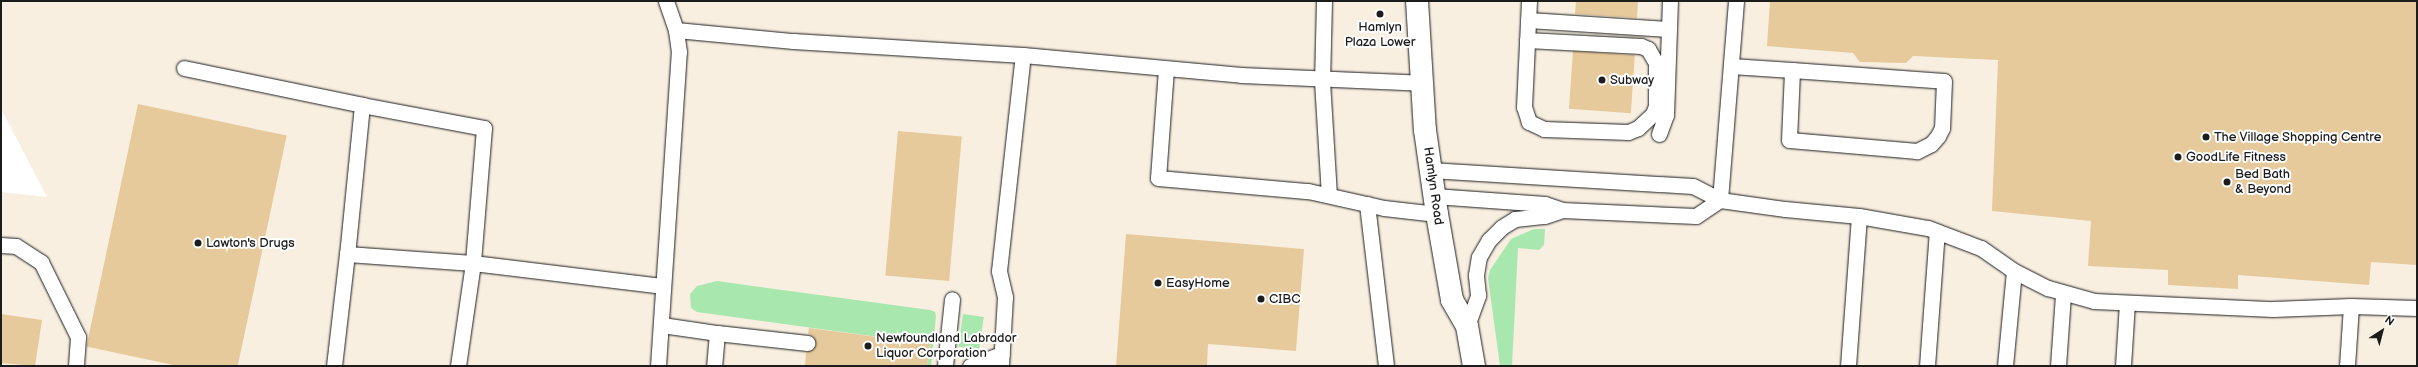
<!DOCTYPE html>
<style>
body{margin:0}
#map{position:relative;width:2418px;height:367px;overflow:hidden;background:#fff;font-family:"Balsamiq Sans",sans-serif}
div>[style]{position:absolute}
.built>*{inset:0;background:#f8efe1}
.green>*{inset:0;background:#a8e7ae;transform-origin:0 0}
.building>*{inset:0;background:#e6ca9b;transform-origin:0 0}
.roads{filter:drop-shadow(0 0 1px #1c1c1c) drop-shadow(0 0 1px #1c1c1c)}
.lane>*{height:15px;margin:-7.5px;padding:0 7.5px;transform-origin:7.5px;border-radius:7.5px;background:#fff}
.secondary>*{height:22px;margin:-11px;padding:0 11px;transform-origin:11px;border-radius:11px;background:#fff}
.dots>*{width:11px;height:11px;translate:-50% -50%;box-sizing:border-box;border:2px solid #fff;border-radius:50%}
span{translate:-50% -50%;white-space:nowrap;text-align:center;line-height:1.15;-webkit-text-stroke:4px #fff;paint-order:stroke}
.poi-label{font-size:13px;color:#1c1c1c}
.left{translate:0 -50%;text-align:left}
.street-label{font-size:13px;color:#1c1c1c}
.frame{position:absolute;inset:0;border:2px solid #1c1c1c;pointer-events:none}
.north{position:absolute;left:2362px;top:311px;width:40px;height:40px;-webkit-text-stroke:3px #fff;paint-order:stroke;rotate:36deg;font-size:11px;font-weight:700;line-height:16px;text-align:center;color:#1c1c1c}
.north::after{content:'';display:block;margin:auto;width:14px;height:18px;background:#1c1c1c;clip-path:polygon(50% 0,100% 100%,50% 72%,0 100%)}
</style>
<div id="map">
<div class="built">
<div style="clip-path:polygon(1px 1px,2417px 1px,2417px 366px,1px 366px,1px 192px,47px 197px,1px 109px)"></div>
</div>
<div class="green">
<div style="clip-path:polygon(1534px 229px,1545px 229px,1544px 245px,1539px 250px,1518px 248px,1512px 366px,1500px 366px,1488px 278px,1490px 270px,1511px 239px)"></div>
<div style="clip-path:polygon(717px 281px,930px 310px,935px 312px,936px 316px,931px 366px,927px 366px,930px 344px,697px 312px,691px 308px,690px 294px,697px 286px)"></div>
<div style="left:963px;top:314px;width:21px;height:33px;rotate:8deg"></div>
</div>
<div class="building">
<div style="clip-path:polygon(1576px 1px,1638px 1px,1637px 18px,1575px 14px)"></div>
<div style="clip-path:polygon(1770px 1px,2417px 1px,2417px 265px,2371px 262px,2369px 285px,2238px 275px,2238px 289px,2168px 285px,2168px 270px,2088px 266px,2091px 221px,1992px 211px,1998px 60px,1913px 56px,1906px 63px,1860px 62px,1853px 53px,1767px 46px)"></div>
<div style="left:1573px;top:51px;width:62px;height:58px;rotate:4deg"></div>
<div style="left:138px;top:104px;width:152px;height:248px;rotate:12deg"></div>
<div style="left:898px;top:131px;width:64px;height:145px;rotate:5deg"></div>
<div style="clip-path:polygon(1126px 234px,1304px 249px,1296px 351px,1208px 344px,1207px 366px,1116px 366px)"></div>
<div style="clip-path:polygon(1px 314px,42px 320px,35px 366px,1px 363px)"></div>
<div style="clip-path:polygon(809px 328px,930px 344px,927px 366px,805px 366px,806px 352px,814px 349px,816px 344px,813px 336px,808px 334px)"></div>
</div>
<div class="roads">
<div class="lane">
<div style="left:1324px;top:1px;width:80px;rotate:91.4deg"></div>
<div style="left:1322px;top:81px;width:114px;rotate:86.5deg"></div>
<div style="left:1528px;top:20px;width:140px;rotate:3.7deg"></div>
<div style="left:676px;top:30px;width:118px;rotate:5.4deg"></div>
<div style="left:793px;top:41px;width:230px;rotate:3.5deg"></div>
<div style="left:1023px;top:55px;width:219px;rotate:5.2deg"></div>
<div style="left:1241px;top:75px;width:180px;rotate:2.5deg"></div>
<div style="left:1527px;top:40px;width:114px;rotate:3deg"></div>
<div style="left:1641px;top:46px;width:8px;rotate:23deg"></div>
<div style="left:1648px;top:49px;width:16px;rotate:60deg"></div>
<div style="left:1656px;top:63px;width:43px;rotate:90deg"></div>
<div style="left:1656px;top:106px;width:9px;rotate:111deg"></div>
<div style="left:1653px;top:114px;width:21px;rotate:137deg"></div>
<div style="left:1638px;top:128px;width:11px;rotate:158deg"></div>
<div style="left:1628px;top:132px;width:84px;rotate:-178deg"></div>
<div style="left:1544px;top:129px;width:17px;rotate:-155deg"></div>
<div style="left:1529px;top:122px;width:16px;rotate:-108deg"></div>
<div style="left:1524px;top:107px;width:106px;rotate:-87.3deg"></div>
<div style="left:1731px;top:66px;width:61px;rotate:3.8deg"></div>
<div style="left:1792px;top:70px;width:152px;rotate:4.1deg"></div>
<div style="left:1944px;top:81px;width:47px;rotate:92.4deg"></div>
<div style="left:1942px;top:128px;width:9px;rotate:117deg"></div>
<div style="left:1938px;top:136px;width:11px;rotate:131deg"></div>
<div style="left:1931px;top:144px;width:16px;rotate:153deg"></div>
<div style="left:1917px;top:151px;width:128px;rotate:-175.1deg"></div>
<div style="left:1789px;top:140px;width:70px;rotate:-87.5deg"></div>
<div style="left:184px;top:68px;width:182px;rotate:11.7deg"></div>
<div style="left:362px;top:105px;width:150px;rotate:95.7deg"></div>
<div style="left:347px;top:254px;width:126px;rotate:4.1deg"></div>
<div style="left:473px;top:263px;width:190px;rotate:6.9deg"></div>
<div style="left:1166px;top:69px;width:109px;rotate:94.2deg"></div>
<div style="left:1158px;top:178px;width:151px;rotate:5deg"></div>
<div style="left:1308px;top:191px;width:78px;rotate:12.6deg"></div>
<div style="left:1384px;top:208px;width:53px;rotate:6.5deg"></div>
<div style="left:362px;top:105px;width:124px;rotate:10.7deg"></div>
<div style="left:484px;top:128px;width:135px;rotate:94.7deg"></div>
<div style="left:473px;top:263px;width:104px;rotate:98.3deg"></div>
<div style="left:1659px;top:134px;width:20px;rotate:-70deg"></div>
<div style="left:1666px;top:115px;width:114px;rotate:-88deg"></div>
<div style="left:1430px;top:170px;width:263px;rotate:3.5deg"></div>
<div style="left:1693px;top:186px;width:30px;rotate:27deg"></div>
<div style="left:1720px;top:200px;width:66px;rotate:7.9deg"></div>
<div style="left:1785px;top:209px;width:74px;rotate:5.4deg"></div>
<div style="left:1859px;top:216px;width:70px;rotate:9.9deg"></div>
<div style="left:1928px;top:228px;width:57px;rotate:20.7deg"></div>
<div style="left:1981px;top:248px;width:40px;rotate:34.9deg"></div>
<div style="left:2014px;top:271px;width:38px;rotate:27deg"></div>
<div style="left:2048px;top:288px;width:48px;rotate:15.8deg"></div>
<div style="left:2094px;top:301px;width:179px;rotate:2.6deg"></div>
<div style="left:2273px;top:309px;width:78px;rotate:-2.2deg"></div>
<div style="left:2351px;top:306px;width:66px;rotate:1.7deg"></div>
<div style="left:1434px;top:196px;width:111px;rotate:4.1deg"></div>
<div style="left:1545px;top:204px;width:18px;rotate:19deg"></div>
<div style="left:1562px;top:210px;width:134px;rotate:2.6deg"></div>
<div style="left:1696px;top:216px;width:29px;rotate:-34deg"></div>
<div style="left:1720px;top:200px;width:200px;rotate:-85.4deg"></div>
<div style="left:1367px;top:204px;width:163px;rotate:83.3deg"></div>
<div style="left:1px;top:245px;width:15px;rotate:4deg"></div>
<div style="left:16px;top:246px;width:30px;rotate:33deg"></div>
<div style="left:41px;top:262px;width:84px;rotate:63.7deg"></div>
<div style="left:78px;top:337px;width:29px;rotate:94deg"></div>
<div style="left:662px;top:325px;width:56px;rotate:8.3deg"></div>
<div style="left:717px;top:333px;width:33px;rotate:95deg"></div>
<div style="left:1467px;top:326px;width:33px;rotate:-70deg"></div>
<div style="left:1478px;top:295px;width:20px;rotate:-96deg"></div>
<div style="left:1476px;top:275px;width:18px;rotate:-81deg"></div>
<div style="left:1479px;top:257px;width:20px;rotate:-60deg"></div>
<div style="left:1489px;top:240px;width:18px;rotate:-45deg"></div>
<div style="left:1502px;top:227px;width:15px;rotate:-32deg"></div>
<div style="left:1515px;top:219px;width:30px;rotate:-6deg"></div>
<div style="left:1545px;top:216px;width:18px;rotate:-19deg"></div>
<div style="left:717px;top:333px;width:91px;rotate:6.3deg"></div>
<div style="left:334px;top:366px;width:113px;rotate:-83.4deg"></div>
<div style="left:658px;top:366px;width:315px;rotate:-86.2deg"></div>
<div style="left:679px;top:52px;width:22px;rotate:-98deg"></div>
<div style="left:676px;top:30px;width:31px;rotate:-109deg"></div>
<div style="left:945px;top:366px;width:67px;rotate:-84deg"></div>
<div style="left:970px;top:366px;width:34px;rotate:-21deg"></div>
<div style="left:1001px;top:366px;width:69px;rotate:-86.7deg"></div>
<div style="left:1005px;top:297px;width:27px;rotate:-103deg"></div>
<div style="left:999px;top:271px;width:217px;rotate:-83.7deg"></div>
<div style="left:1848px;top:366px;width:150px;rotate:-85.8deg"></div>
<div style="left:1927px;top:366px;width:135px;rotate:-85.8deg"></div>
<div style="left:2005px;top:366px;width:95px;rotate:-84.6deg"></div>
<div style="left:2058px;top:366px;width:72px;rotate:-86deg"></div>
<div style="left:2123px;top:366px;width:63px;rotate:-86.4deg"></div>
<div style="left:2347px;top:366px;width:60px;rotate:-86.2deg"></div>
</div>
<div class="secondary">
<div style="left:1417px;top:1px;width:129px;rotate:86.5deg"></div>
<div style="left:1425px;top:130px;width:85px;rotate:81.9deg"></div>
<div style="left:1437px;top:214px;width:87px;rotate:80.1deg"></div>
<div style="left:1452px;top:300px;width:30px;rotate:60deg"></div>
<div style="left:1467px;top:326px;width:41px;rotate:80.1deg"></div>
</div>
</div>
<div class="dots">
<div style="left:1380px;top:14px;background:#1c1c1c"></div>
<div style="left:1602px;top:80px;background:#1c1c1c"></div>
<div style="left:2206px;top:137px;background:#1c1c1c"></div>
<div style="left:2178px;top:157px;background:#1c1c1c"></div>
<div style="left:2227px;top:182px;background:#1c1c1c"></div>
<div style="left:198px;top:243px;background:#1c1c1c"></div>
<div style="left:1158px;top:283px;background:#1c1c1c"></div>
<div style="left:1261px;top:299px;background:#1c1c1c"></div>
<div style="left:868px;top:346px;background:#1c1c1c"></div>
</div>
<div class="poi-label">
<span style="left:1380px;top:35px">Hamlyn<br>Plaza Lower</span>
<span class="left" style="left:1610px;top:80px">Subway</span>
<span class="left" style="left:2214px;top:137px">The Village Shopping Centre</span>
<span class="left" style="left:2186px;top:157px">GoodLife Fitness</span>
<span class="left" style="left:2235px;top:182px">Bed Bath<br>&amp; Beyond</span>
<span class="left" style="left:206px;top:243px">Lawton's Drugs</span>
<span class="left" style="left:1166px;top:283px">EasyHome</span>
<span class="left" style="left:1269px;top:299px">CIBC</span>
<span class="left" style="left:876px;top:346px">Newfoundland Labrador<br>Liquor Corporation</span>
</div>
<div class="street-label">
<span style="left:1433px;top:186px;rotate:82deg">Hamlyn Road</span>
</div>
<div class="frame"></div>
<div class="north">N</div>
</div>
